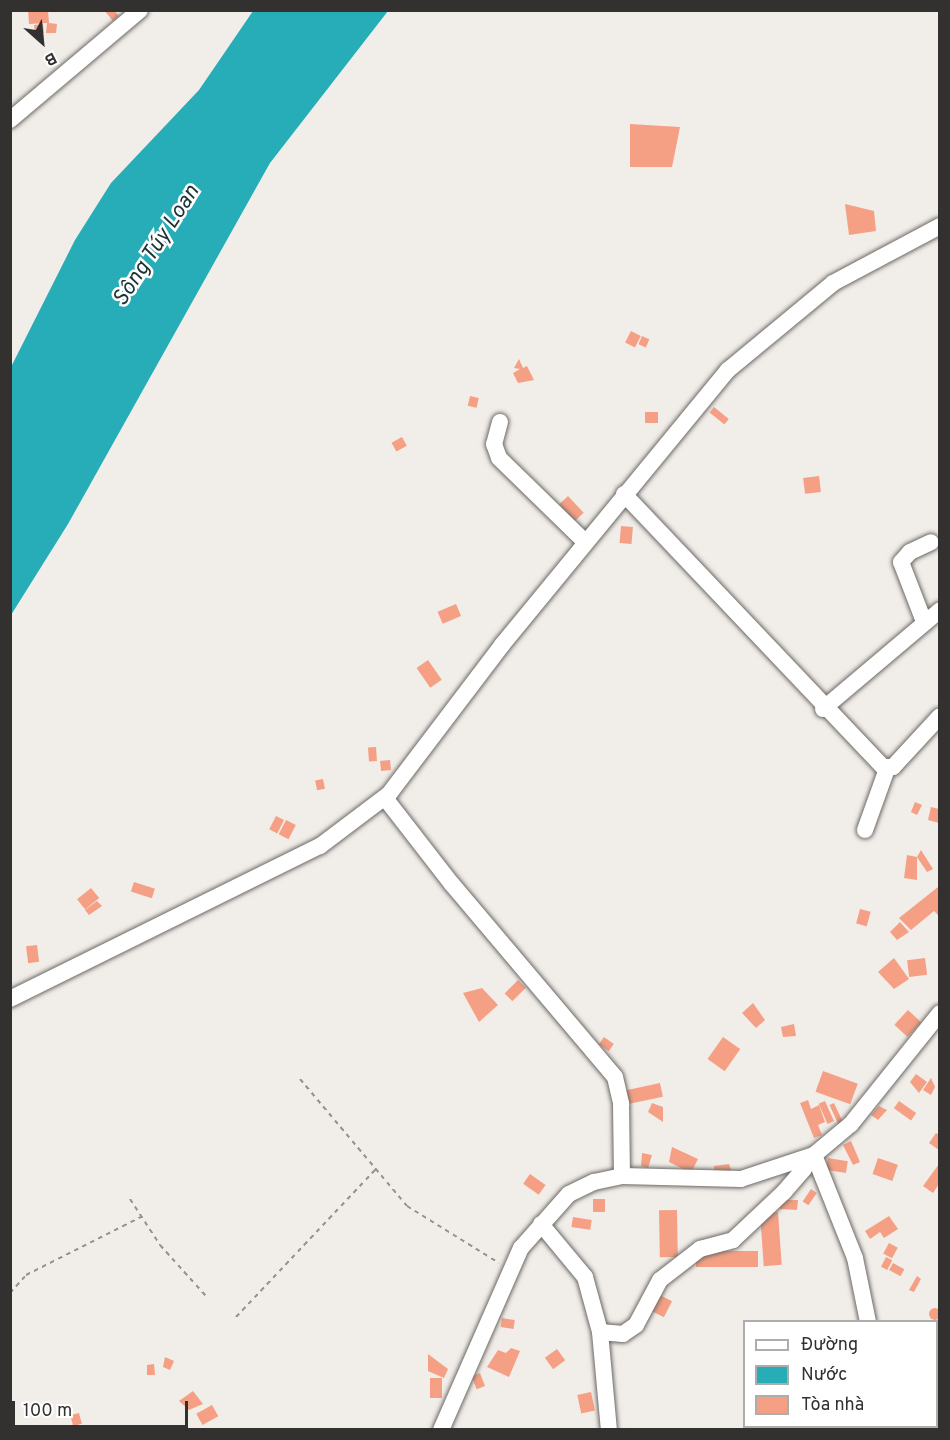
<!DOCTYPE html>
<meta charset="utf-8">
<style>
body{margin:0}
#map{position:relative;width:950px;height:1440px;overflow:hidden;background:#f1ede8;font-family:Overpass,sans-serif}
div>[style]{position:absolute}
.water>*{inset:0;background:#26adb7}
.building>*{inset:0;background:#f5a085;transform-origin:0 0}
.round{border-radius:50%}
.path>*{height:2px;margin-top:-1px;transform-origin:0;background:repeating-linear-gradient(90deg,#94918e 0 4.5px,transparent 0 9px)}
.roads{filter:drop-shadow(0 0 2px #6c6965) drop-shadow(0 0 2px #6c6965)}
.minor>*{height:16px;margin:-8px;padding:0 8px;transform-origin:8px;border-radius:8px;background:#fff}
span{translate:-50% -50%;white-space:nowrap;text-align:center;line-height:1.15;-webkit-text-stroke:5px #fff;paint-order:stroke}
.water-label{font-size:22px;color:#1c3234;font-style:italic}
.frame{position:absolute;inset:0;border:12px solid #32312f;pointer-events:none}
.legend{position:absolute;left:743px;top:1320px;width:195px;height:108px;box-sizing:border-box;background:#fff;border:2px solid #adadac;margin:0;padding:8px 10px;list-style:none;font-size:18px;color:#32312f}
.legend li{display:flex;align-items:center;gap:12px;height:30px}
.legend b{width:30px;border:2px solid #adadac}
.north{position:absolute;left:12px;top:12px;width:60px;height:60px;-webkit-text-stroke:4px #fff;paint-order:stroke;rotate:153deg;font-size:16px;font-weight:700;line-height:24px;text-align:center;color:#32312f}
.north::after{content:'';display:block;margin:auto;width:21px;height:27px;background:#32312f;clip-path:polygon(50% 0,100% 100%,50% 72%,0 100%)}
.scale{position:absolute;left:12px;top:1401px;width:176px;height:27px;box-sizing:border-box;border:3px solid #32312f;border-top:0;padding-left:8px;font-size:18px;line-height:21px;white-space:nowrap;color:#32312f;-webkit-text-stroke:4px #fff;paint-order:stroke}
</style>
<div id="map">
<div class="water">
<div style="clip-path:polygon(253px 11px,388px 11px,270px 163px,68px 524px,11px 615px,11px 367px,75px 240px,111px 183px,199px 90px)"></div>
</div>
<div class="building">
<div style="clip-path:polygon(28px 10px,48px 10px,49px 23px,57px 24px,56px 33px,46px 33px,47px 23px,29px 24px)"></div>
<div style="clip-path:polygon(104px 10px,114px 10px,119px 16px,113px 21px)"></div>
<div style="left:43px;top:24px;width:9px;height:9px;rotate:84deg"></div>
<div style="clip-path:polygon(630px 124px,680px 127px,672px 167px,630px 167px)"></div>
<div style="clip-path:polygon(845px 204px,874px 211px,876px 231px,849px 235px)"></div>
<div style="left:631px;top:331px;width:11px;height:13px;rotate:27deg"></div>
<div style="left:642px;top:336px;width:8px;height:9px;rotate:23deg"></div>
<div style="clip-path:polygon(519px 359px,523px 368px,527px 366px,534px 380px,518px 383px,513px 373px,520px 369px,514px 368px)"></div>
<div style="left:470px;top:396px;width:9px;height:10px;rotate:13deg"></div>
<div style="left:714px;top:407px;width:19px;height:7px;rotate:39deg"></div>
<div style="left:645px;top:412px;width:13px;height:11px"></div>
<div style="left:402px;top:437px;width:10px;height:12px;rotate:61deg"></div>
<div style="left:819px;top:476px;width:16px;height:16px;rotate:83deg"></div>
<div style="left:568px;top:496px;width:23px;height:12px;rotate:47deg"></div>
<div style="left:621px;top:526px;width:12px;height:17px;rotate:5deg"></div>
<div style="left:456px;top:604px;width:13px;height:20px;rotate:67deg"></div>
<div style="left:428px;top:660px;width:24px;height:14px;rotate:55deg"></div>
<div style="left:376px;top:747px;width:14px;height:8px;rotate:86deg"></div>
<div style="left:390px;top:760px;width:10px;height:10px;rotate:84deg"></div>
<div style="left:323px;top:779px;width:10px;height:8px;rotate:79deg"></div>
<div style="clip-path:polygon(915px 802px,922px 805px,917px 815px,911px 812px)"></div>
<div style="clip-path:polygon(931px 807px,939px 809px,939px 823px,928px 820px)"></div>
<div style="left:276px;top:816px;width:9px;height:15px;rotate:27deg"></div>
<div style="left:286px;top:820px;width:11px;height:16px;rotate:27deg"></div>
<div style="clip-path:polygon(921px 850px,933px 869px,927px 872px,917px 857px,917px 880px,904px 878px,907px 855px,917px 857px)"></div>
<div style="left:134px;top:882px;width:22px;height:10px;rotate:18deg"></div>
<div style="clip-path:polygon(938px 887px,939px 916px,934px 911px,911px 930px,899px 918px)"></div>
<div style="left:91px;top:888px;width:13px;height:18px;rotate:51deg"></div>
<div style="clip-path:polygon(97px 901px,102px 906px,89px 915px,85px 910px)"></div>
<div style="left:860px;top:909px;width:11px;height:15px;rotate:15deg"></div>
<div style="clip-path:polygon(900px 922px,909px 932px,897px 940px,890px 932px)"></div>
<div style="left:37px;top:945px;width:17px;height:11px;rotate:83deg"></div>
<div style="clip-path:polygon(894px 958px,909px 979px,894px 989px,878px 972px)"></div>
<div style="left:925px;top:958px;width:17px;height:18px;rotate:83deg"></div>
<div style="left:518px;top:980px;width:11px;height:19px;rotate:45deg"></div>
<div style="clip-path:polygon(482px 988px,498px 1005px,479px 1022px,463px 993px)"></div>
<div style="clip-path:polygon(753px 1003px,765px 1020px,756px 1028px,742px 1013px)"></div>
<div style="left:908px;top:1010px;width:18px;height:20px;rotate:43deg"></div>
<div style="clip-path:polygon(794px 1024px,796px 1036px,783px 1037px,781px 1027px)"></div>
<div style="left:604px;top:1037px;width:12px;height:9px;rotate:35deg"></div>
<div style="left:723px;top:1037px;width:21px;height:27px;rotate:35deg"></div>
<div style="left:823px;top:1071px;width:37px;height:22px;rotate:20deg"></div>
<div style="clip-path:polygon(916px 1074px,927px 1082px,919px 1093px,910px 1082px)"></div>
<div style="clip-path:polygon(931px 1078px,935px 1087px,931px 1095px,923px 1090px)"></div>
<div style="left:660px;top:1083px;width:14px;height:38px;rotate:78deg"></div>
<div style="clip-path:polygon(808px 1100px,811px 1109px,819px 1105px,825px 1122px,818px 1125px,822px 1135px,814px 1138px,800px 1103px)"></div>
<div style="left:825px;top:1101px;width:22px;height:7px;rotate:66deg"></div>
<div style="left:899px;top:1101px;width:21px;height:9px;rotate:35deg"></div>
<div style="clip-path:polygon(652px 1103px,663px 1107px,663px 1122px,648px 1112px)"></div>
<div style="left:834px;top:1103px;width:21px;height:5px;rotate:65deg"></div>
<div style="clip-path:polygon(879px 1106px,887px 1110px,878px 1120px,871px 1115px)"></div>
<div style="clip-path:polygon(936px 1133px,939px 1135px,939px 1150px,929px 1143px)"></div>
<div style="clip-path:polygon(851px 1141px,860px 1162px,853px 1165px,843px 1145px)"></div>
<div style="clip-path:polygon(672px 1147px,698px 1159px,691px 1173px,669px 1162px)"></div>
<div style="clip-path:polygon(642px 1153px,652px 1155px,648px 1168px,641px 1166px)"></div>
<div style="left:828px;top:1158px;width:20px;height:12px;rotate:9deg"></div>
<div style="left:878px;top:1158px;width:21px;height:17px;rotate:19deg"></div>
<div style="clip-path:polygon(729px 1164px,733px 1175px,715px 1177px,714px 1166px)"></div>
<div style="clip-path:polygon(939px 1164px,939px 1184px,933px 1193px,923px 1186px)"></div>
<div style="left:530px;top:1174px;width:19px;height:12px;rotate:35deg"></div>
<div style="left:811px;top:1189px;width:7px;height:15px;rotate:34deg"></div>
<div style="left:593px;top:1199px;width:12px;height:13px"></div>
<div style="clip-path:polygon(780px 1200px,798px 1200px,797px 1210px,780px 1209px)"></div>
<div style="left:677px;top:1210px;width:47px;height:18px;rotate:89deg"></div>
<div style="left:778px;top:1212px;width:53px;height:18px;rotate:86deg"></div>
<div style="clip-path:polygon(889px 1216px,898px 1229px,884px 1238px,880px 1232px,870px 1239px,865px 1231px)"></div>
<div style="left:573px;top:1217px;width:19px;height:10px;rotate:9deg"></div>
<div style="left:889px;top:1243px;width:10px;height:12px;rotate:29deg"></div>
<div style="left:758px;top:1251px;width:16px;height:62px;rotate:90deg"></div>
<div style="left:886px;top:1257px;width:7px;height:11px;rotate:27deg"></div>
<div style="left:893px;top:1263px;width:13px;height:8px;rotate:29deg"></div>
<div style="clip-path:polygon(917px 1276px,921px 1279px,914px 1292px,909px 1290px)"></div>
<div style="left:656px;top:1293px;width:18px;height:18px;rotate:27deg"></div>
<div class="round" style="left:929px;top:1308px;width:12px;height:12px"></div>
<div style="left:502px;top:1318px;width:13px;height:9px;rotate:9deg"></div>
<div style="clip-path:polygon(511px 1348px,520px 1351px,509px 1377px,487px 1367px,498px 1350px,506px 1353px)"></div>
<div style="left:557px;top:1349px;width:14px;height:15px;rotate:54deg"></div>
<div style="clip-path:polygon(428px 1354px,448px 1369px,444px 1378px,428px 1371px)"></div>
<div style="clip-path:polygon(165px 1357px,174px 1361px,170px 1370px,163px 1367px)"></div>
<div style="clip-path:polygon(154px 1364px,155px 1375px,147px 1375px,147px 1365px)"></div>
<div style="left:480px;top:1373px;width:14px;height:9px;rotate:69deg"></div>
<div style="left:442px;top:1378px;width:20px;height:12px;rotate:90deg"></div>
<div style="clip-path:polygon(193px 1391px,203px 1404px,189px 1410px,179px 1401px)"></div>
<div style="left:591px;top:1392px;width:19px;height:14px;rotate:78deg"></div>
<div style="left:212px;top:1405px;width:13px;height:18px;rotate:61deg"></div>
<div style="left:79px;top:1413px;width:11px;height:9px;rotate:75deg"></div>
</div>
<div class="path">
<div style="left:300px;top:1079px;width:166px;rotate:49.9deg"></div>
<div style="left:407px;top:1206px;width:108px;rotate:31.8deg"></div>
<div style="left:130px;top:1199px;width:55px;rotate:56.9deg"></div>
<div style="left:160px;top:1245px;width:69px;rotate:48deg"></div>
<div style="left:10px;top:1293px;width:24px;rotate:-48deg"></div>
<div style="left:26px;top:1275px;width:129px;rotate:-26.8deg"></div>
<div style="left:236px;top:1317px;width:204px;rotate:-46.6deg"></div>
</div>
<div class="roads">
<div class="minor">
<div style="left:10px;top:120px;width:170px;rotate:-40.2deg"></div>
<div style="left:500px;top:422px;width:23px;rotate:105deg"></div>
<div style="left:494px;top:444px;width:15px;rotate:70deg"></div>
<div style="left:499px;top:458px;width:120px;rotate:44.3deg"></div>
<div style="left:624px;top:494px;width:376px;rotate:46.5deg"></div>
<div style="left:883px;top:767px;width:10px"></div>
<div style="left:893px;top:767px;width:69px;rotate:-47.3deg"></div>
<div style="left:923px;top:619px;width:61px;rotate:-111.1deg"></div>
<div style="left:901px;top:562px;width:13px;rotate:-48deg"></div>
<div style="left:910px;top:552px;width:23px;rotate:-25deg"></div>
<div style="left:823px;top:709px;width:153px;rotate:-40.2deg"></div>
<div style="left:385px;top:798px;width:108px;rotate:52.2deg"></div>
<div style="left:451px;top:883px;width:254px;rotate:49.8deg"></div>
<div style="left:615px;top:1077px;width:28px;rotate:77deg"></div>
<div style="left:621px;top:1104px;width:72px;rotate:89.2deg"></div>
<div style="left:865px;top:830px;width:65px;rotate:-70.2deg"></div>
<div style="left:10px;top:999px;width:346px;rotate:-26.3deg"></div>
<div style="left:320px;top:846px;width:86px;rotate:-37deg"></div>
<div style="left:389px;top:794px;width:187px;rotate:-52.8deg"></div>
<div style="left:502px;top:645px;width:356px;rotate:-50.6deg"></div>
<div style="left:728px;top:370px;width:136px;rotate:-39.6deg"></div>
<div style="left:833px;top:283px;width:121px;rotate:-28deg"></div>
<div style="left:814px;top:1155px;width:111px;rotate:68.3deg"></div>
<div style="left:855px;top:1258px;width:65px;rotate:78.5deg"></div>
<div style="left:541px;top:1224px;width:69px;rotate:50.3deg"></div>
<div style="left:585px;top:1277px;width:57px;rotate:74.7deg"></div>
<div style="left:600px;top:1332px;width:98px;rotate:84.8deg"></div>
<div style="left:600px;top:1332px;width:23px;rotate:5deg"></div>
<div style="left:623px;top:1334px;width:16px;rotate:-35deg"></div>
<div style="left:636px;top:1325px;width:51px;rotate:-61.9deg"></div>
<div style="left:660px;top:1280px;width:51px;rotate:-37.8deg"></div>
<div style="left:700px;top:1249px;width:34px;rotate:-15deg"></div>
<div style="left:733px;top:1240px;width:70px;rotate:-43.3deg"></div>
<div style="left:784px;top:1192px;width:30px;rotate:-49deg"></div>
<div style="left:804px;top:1169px;width:11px;rotate:-80deg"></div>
<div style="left:936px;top:1384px;width:4px;rotate:27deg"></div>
<div style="left:441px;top:1430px;width:199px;rotate:-66.3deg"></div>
<div style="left:521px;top:1248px;width:72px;rotate:-48.4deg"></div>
<div style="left:569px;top:1194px;width:28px;rotate:-26deg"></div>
<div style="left:594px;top:1182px;width:29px;rotate:-12deg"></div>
<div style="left:622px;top:1176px;width:119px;rotate:1.4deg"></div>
<div style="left:741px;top:1179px;width:77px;rotate:-18.2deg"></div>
<div style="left:814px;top:1155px;width:48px;rotate:-40deg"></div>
<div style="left:851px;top:1124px;width:142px;rotate:-51.3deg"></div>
</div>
</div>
<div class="water-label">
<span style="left:157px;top:246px;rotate:-57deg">Sông Túy Loan</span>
</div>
<div class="frame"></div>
<ul class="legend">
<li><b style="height:8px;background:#fff"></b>Đường</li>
<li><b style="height:16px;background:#26adb7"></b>Nước</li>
<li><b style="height:16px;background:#f5a085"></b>Tòa nhà</li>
</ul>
<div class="north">B</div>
<div class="scale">100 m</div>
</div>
